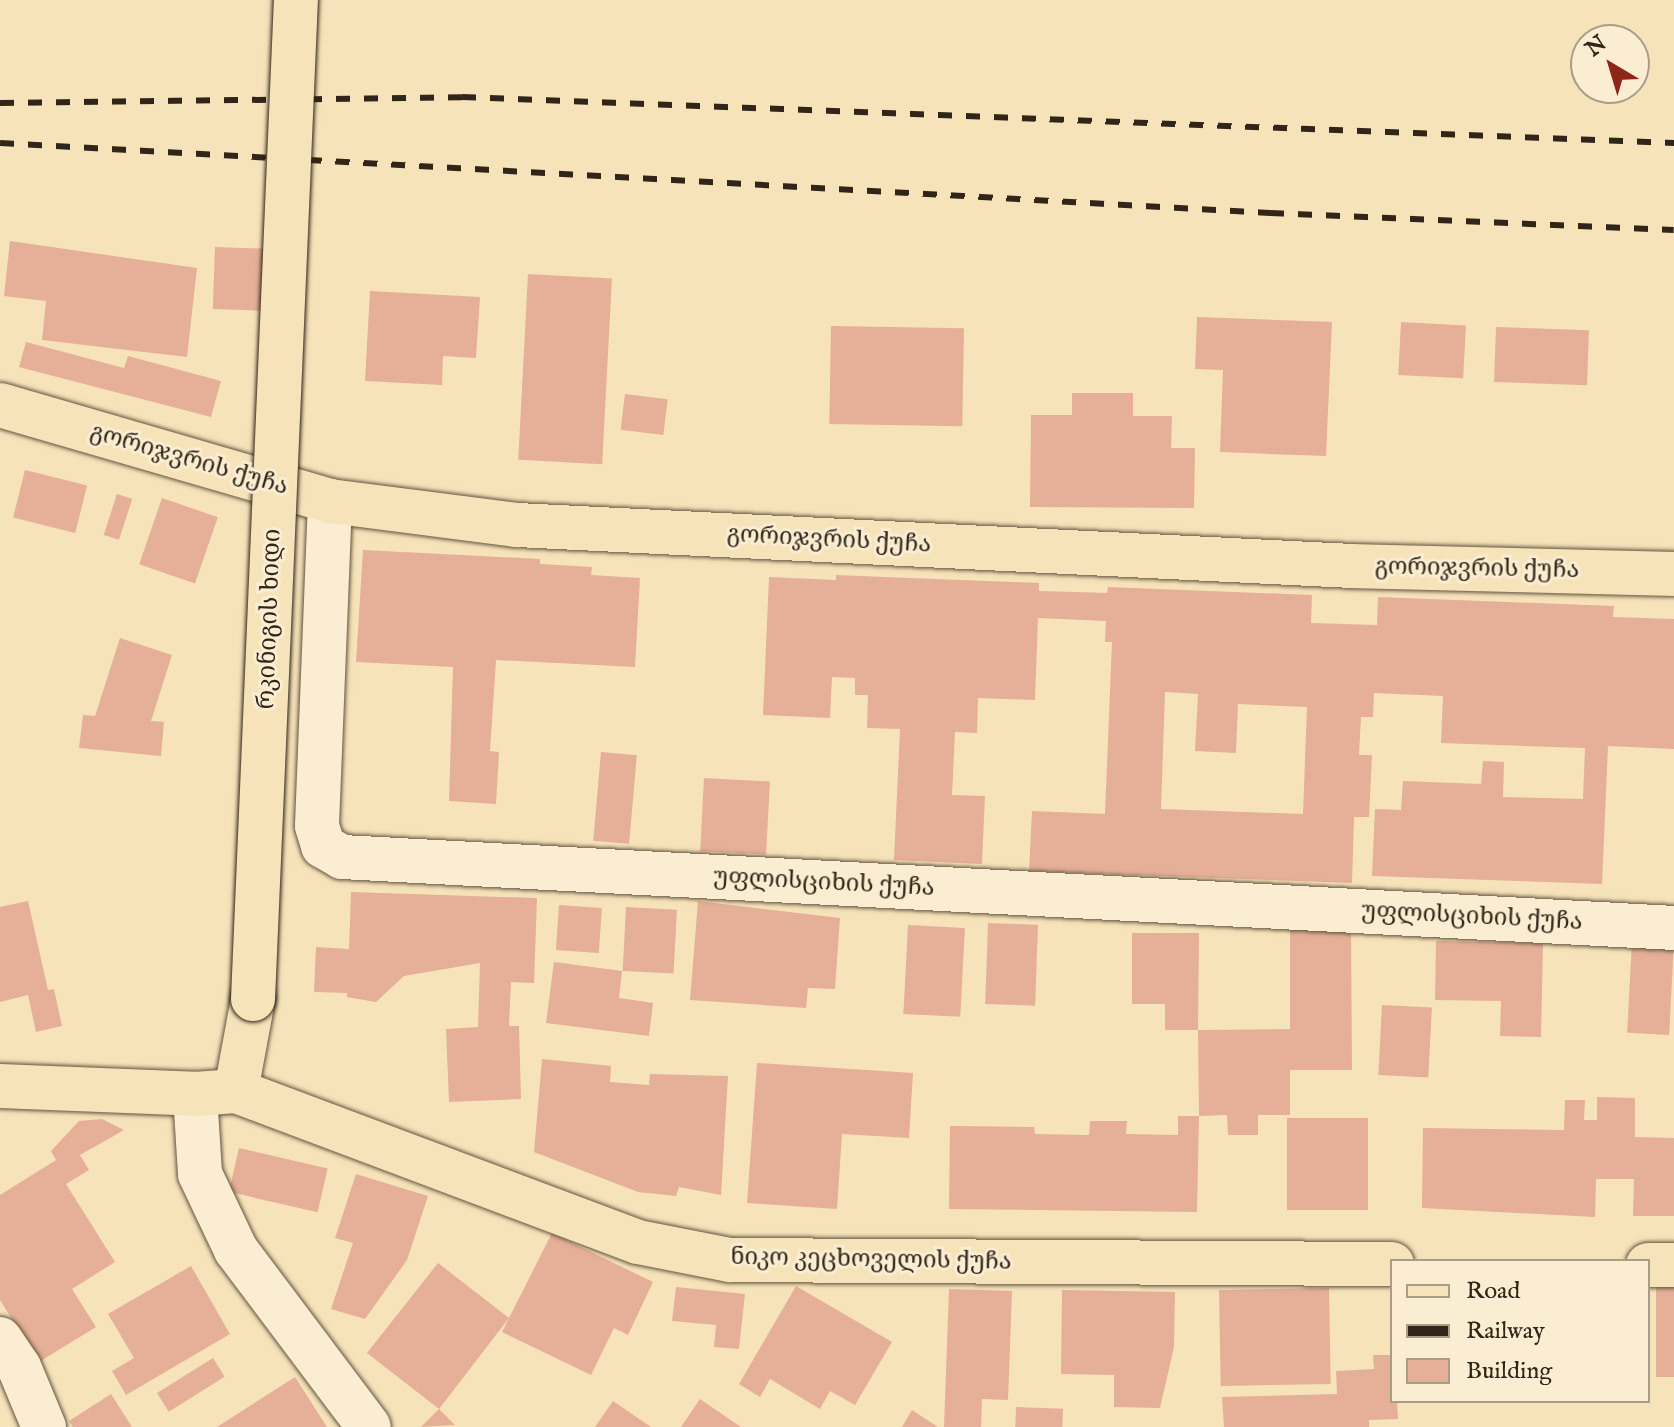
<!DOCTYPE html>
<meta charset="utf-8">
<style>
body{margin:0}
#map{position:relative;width:1674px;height:1427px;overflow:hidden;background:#f7e3ba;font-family:"IM FELL English","Noto Serif Georgian",serif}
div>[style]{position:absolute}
.building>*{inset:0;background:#e6af97;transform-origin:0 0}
.roads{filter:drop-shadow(0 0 2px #625440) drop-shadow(0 0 2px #625440)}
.minor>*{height:44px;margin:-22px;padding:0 22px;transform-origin:22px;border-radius:22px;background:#faedd2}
.major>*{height:44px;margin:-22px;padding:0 22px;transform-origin:22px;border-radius:22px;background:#f7e3ba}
.rail>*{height:6px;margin-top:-3px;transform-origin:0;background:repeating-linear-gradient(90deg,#302518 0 14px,transparent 0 28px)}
.bridges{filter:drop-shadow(0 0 2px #302518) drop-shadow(0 0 2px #302518)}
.major-bridge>*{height:44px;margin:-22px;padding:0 22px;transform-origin:22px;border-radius:22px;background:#f7e3ba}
span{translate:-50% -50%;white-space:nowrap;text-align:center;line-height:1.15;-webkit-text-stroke:6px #faedd2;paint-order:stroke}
.street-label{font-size:24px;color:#302518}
.legend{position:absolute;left:1390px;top:1259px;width:260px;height:144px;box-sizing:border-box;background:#faedd2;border:2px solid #a99d88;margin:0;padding:10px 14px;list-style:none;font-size:24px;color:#302518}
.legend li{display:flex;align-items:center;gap:16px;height:40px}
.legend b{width:40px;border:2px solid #a99d88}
.north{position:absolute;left:1570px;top:24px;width:80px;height:80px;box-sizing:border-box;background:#faedd2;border:2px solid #a99d88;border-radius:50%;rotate:322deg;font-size:22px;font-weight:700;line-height:32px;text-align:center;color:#302518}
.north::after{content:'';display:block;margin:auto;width:28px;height:36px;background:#8f2418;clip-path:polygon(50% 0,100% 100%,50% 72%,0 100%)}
</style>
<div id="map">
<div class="building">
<div style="clip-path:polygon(10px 241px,197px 268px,187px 357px,42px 340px,46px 301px,4px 296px)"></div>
<div style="left:215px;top:247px;width:70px;height:62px;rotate:2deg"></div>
<div style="left:528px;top:274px;width:84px;height:186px;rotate:3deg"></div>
<div style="clip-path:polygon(370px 291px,480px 297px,476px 358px,443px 356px,442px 385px,365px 381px)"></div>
<div style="clip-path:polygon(1197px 317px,1332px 322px,1326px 456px,1220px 452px,1223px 370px,1195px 369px)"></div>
<div style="left:1401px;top:322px;width:65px;height:53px;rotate:3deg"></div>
<div style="left:831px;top:326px;width:133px;height:98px;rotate:1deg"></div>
<div style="left:1496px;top:327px;width:93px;height:55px;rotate:2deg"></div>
<div style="clip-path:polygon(26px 342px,124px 368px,128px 356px,221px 381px,211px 417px,19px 367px)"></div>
<div style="clip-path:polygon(1072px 393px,1133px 393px,1133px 416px,1172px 416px,1171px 448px,1195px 448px,1194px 508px,1030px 507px,1031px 415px,1072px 415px)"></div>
<div style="left:625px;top:394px;width:43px;height:36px;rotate:7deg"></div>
<div style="left:25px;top:470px;width:64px;height:49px;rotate:14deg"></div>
<div style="left:117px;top:494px;width:16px;height:43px;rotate:18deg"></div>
<div style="left:162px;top:498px;width:59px;height:70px;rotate:19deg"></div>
<div style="clip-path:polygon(363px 550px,540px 559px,540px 564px,592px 567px,591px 575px,640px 578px,635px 667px,496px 660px,490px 751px,499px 752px,496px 804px,449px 801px,453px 667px,356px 662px)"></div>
<div style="clip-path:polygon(evenodd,836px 575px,1039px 583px,1039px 591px,1107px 593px,1108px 587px,1312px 595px,1311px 623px,1377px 625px,1378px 597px,1614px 606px,1613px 617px,1674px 619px,1674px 749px,1608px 746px,1602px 884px,1372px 876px,1375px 809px,1401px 810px,1403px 781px,1481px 784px,1483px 761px,1504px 762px,1503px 797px,1583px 799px,1585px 748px,1441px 743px,1443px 696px,1374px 693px,1373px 717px,1361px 717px,1359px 755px,1372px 755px,1369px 817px,1354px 817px,1352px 883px,1029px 871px,1032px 811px,1105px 814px,1112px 642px,1105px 642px,1106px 621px,1038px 618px,1035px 700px,978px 698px,977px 733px,955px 732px,952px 795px,985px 796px,982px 864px,894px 860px,900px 729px,867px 728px,868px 695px,855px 695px,855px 678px,832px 677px,830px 718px,763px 715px,769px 577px,836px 580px,836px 575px,1165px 692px,1198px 694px,1195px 751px,1236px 753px,1238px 704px,1307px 707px,1303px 814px,1161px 809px,1165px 692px)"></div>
<div style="clip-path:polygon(120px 638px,172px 655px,151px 721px,164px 722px,161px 756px,79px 748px,83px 715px,95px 716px)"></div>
<div style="left:601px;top:752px;width:36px;height:89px;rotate:5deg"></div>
<div style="left:704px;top:778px;width:66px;height:73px;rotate:3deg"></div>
<div style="clip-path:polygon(351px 892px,537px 898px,534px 983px,511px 982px,509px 1026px,519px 1026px,521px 1099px,449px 1102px,446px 1029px,478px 1027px,480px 963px,404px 976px,376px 1002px,347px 997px,347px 993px,314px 992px,316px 947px,349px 949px)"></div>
<div style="clip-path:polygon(28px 901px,48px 990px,54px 989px,62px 1026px,36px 1032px,28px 995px,0 1002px,0 907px)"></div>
<div style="clip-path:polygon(698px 901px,840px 918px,835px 989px,808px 988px,806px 1008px,690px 1000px)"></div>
<div style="left:559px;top:905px;width:43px;height:45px;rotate:4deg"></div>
<div style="left:626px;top:907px;width:51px;height:64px;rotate:3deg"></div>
<div style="left:988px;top:923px;width:50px;height:81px;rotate:2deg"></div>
<div style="left:908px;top:925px;width:57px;height:89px;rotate:3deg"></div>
<div style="clip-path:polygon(1290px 928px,1351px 928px,1352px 1070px,1290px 1070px,1290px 1115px,1258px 1115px,1258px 1135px,1228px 1135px,1227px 1115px,1199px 1116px,1197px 1212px,949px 1209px,950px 1126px,1034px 1127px,1035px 1134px,1089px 1135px,1090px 1121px,1127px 1121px,1126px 1134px,1178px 1135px,1178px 1116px,1199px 1116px,1198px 1030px,1290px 1029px)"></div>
<div style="clip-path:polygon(1132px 933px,1199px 933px,1198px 1030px,1165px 1030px,1165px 1004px,1132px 1004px)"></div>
<div style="left:1632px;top:940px;width:42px;height:93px;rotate:3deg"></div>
<div style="clip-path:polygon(1436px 941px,1543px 943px,1541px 1037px,1500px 1036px,1501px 1001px,1435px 1000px)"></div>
<div style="clip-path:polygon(554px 962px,622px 971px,619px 998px,653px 1003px,649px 1036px,546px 1023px)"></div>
<div style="left:1382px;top:1005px;width:50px;height:70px;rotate:3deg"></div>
<div style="clip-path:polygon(542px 1059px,611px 1066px,610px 1082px,649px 1085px,650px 1074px,728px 1076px,721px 1195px,679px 1187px,676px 1196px,638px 1192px,534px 1152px)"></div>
<div style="clip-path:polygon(757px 1063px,913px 1073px,909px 1138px,842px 1134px,837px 1209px,747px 1203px)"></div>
<div style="clip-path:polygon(1597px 1097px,1635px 1098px,1635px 1137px,1674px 1138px,1674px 1216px,1633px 1216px,1634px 1179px,1596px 1179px,1595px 1217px,1422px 1208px,1423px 1128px,1564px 1130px,1565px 1100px,1585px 1100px,1584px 1120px,1597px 1120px)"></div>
<div style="left:1368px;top:1118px;width:92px;height:81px;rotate:90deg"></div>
<div style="clip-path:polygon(102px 1119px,124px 1130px,80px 1155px,89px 1170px,66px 1184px,115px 1262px,72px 1289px,96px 1327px,39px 1362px,0 1300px,0 1195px,56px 1160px,51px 1151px,79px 1121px)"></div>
<div style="left:239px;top:1148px;width:91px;height:45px;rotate:13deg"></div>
<div style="clip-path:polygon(356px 1174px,428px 1196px,407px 1260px,365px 1319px,331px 1309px,353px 1243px,335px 1238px)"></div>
<div style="clip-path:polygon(552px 1233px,653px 1282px,628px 1335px,614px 1328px,591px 1375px,502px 1332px,509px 1318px,439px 1409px,367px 1353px,438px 1263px,509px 1318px)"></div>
<div style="clip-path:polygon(191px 1266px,230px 1334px,126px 1395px,112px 1371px,134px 1358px,108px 1314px)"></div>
<div style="clip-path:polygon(796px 1286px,892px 1342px,855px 1405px,830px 1391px,820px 1409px,770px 1379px,760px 1397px,739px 1384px)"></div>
<div style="clip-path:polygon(676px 1287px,745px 1294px,739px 1349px,714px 1347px,716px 1325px,672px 1321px)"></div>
<div style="left:1656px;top:1287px;width:18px;height:90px"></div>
<div style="left:1329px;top:1288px;width:96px;height:110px;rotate:89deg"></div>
<div style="clip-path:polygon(949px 1289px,1012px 1291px,1008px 1400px,982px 1399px,981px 1427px,944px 1427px)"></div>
<div style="clip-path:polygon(1062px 1290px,1175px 1292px,1174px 1347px,1160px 1408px,1114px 1407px,1114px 1375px,1061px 1374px)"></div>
<div style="clip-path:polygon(1373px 1355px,1392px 1355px,1392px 1401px,1397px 1401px,1398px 1419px,1369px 1420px,1369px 1427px,1224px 1427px,1222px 1397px,1337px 1394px,1336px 1371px,1374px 1369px)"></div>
<div style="left:213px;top:1358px;width:22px;height:66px;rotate:58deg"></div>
<div style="clip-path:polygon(295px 1377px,327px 1427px,217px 1427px)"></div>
<div style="clip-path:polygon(111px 1394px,132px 1427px,73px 1427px,69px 1421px)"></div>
<div style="clip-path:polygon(700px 1399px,741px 1427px,681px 1427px)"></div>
<div style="clip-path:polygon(613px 1401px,651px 1427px,595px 1427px)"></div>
<div style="left:1016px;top:1407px;width:47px;height:20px;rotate:2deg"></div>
<div style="clip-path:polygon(439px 1409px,455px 1425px,421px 1427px)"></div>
<div style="clip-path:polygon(912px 1410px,938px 1427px,902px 1427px)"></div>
</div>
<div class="roads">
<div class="minor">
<div style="left:330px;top:501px;width:325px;rotate:92.3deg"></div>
<div style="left:317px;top:826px;width:21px;rotate:73deg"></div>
<div style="left:323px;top:846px;width:22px;rotate:30deg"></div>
<div style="left:342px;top:857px;width:1334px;rotate:3.05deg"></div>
<div style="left:195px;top:1094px;width:80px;rotate:86.4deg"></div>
<div style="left:200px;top:1174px;width:84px;rotate:64.7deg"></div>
<div style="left:236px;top:1250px;width:221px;rotate:53.1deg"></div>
<div style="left:0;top:1339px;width:34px;rotate:56deg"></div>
<div style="left:19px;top:1367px;width:65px;rotate:67.4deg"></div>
</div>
<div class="major">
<div style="left:0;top:405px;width:344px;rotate:16.2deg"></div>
<div style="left:330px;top:501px;width:189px;rotate:7.3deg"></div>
<div style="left:517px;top:525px;width:835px;rotate:2.81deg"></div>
<div style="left:1351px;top:566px;width:323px;rotate:1.4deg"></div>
<div style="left:0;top:1086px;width:195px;rotate:2.3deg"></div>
<div style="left:195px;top:1094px;width:41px;rotate:-4.2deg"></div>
<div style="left:236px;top:1091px;width:429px;rotate:20.6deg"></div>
<div style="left:638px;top:1242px;width:94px;rotate:11.1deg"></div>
<div style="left:730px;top:1260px;width:662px;rotate:0.35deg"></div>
<div style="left:236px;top:1091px;width:94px;rotate:-79.5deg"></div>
<div style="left:1648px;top:1265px;width:26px"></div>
</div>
</div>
<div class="rail">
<div style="left:0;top:103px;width:462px;rotate:-0.7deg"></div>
<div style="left:462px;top:97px;width:1213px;rotate:2.17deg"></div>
<div style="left:0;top:143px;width:1272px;rotate:3.15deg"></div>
<div style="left:1270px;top:213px;width:404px;rotate:2.4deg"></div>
</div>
<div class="bridges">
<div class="major-bridge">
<div style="left:253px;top:999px;width:1000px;rotate:-87.54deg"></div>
</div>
</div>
<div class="street-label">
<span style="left:189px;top:460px;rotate:16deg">გორიჯვრის ქუჩა</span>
<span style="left:829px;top:540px;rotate:3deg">გორიჯვრის ქუჩა</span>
<span style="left:1477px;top:569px;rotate:1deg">გორიჯვრის ქუჩა</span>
<span style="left:270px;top:619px;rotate:-88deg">რკინიგის ხიდი</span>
<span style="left:824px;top:883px;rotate:3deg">უფლისციხის ქუჩა</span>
<span style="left:1472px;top:917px;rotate:3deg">უფლისციხის ქუჩა</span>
<span style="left:871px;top:1260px;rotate:1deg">ნიკო კეცხოველის ქუჩა</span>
</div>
<ul class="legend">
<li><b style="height:10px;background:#f7e3ba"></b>Road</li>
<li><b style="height:10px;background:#302518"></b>Railway</li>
<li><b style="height:22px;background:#e6af97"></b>Building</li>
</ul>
<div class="north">N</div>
</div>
